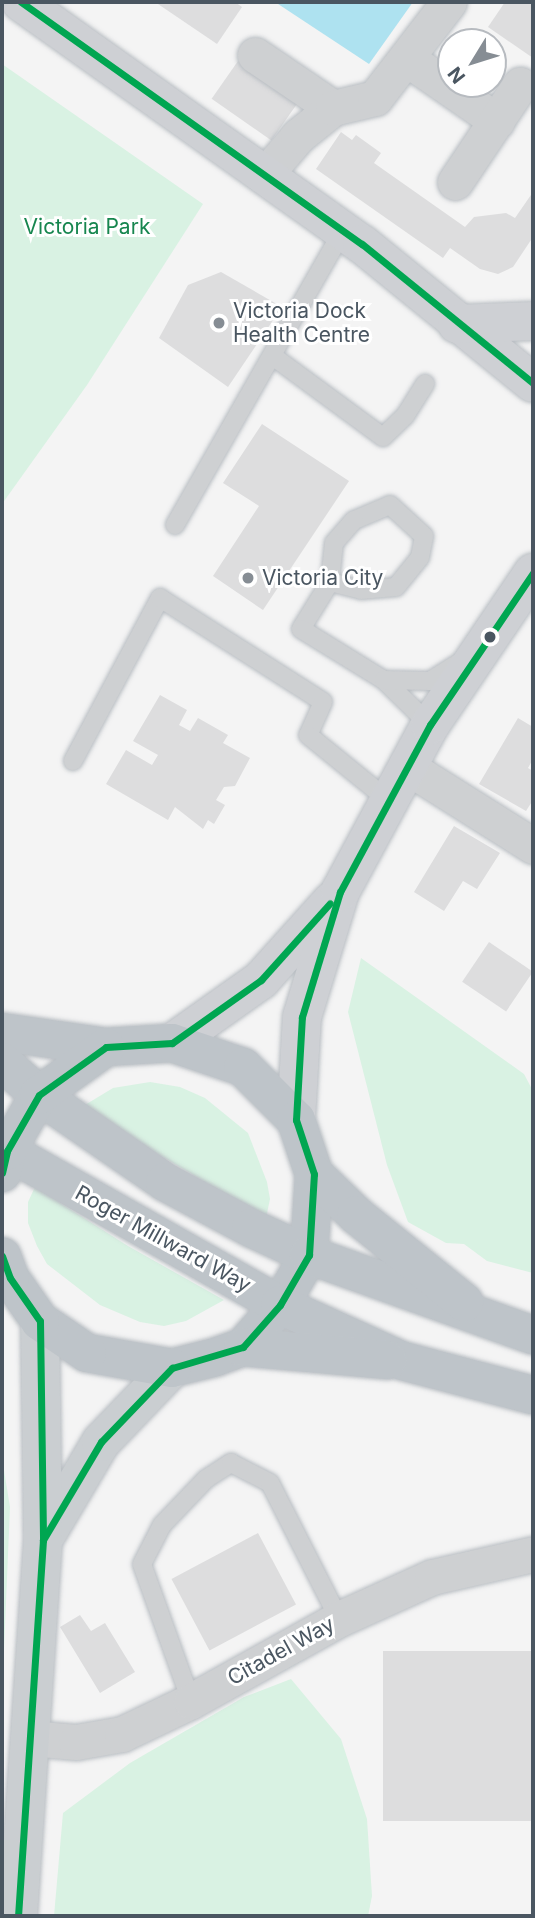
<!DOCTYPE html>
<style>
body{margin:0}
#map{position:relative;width:535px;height:1918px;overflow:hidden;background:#f4f4f4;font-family:Inter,sans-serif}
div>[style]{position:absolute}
.green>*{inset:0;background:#d9f2e3}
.water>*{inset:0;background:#aee2f0}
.building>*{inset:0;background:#ddddde;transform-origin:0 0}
.roads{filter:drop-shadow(0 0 2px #b9bec3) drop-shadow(0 0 2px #b9bec3)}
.lane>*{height:18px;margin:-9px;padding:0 9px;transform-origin:9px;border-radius:9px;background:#ced0d2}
.street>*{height:35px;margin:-17.5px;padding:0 17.5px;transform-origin:17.5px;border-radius:17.5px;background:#ced0d2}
.secondary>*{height:38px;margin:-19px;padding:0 19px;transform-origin:19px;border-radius:19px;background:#ced0d4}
.primary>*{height:38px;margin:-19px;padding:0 19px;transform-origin:19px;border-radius:19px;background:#caced1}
.highway>*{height:38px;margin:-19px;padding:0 19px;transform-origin:19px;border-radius:19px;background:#bec4c9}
.bus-1>*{height:7px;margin:-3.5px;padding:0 3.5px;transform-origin:3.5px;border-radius:3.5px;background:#00a651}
.dots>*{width:19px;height:19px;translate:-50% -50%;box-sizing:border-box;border:4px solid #fff;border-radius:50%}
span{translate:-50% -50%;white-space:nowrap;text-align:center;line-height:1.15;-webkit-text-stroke:6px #fff;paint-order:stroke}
.park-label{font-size:21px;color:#17864f}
.poi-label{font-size:21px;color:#4a5661}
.left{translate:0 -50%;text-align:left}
.street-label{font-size:21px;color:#4a5661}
.frame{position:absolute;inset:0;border:4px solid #4a5661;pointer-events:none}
.north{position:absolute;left:437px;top:28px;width:70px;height:70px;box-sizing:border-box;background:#fff;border:2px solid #b7bbc0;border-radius:50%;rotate:232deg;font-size:19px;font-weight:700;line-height:28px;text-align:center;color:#4a5661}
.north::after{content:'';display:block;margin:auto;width:24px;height:32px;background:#868d94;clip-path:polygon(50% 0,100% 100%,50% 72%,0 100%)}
</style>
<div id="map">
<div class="green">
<div style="clip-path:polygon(2px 64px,203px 204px,87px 385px,2px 504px)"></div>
<div style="clip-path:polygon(361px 958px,524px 1074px,533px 1091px,533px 1273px,487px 1261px,464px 1244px,446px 1243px,408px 1222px,387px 1165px,348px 1012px)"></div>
<div style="clip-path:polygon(150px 1082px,180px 1087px,205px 1098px,248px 1133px,267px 1182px,270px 1199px,266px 1218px,80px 1108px,113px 1088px)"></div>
<div style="clip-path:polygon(35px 1187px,128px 1246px,224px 1300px,186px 1321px,164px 1326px,140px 1322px,100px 1305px,47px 1264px,37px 1246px,28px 1223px,28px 1202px)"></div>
<div style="clip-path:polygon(2px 1458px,10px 1507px,2px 1698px)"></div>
<div style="clip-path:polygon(291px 1679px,341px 1739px,367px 1819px,372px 1896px,368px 1916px,54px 1916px,63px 1813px,130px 1763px,244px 1697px)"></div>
</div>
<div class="water">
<div style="clip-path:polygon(275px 2px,413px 2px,369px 64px)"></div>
</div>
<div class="building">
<div style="clip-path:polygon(155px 2px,235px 2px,242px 7px,217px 44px)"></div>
<div style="clip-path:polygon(505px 2px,533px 2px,533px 58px,488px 27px)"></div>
<div style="left:238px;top:61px;width:73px;height:46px;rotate:35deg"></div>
<div style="clip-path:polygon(341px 132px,352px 140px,356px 135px,381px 153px,374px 163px,465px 227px,474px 217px,506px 213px,515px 218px,533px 192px,533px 237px,513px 267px,498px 274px,480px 269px,450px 248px,443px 258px,316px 169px)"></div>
<div style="clip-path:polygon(221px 272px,282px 307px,228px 387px,159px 338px,188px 285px)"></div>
<div style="clip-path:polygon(262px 424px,349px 481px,263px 610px,213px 576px,259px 506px,223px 483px)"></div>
<div style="clip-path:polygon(160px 695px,187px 710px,179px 725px,190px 731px,198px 718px,228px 735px,223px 743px,250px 758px,235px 786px,224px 787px,216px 800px,225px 805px,214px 824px,208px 820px,203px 829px,175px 807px,168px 820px,106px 784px,126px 750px,152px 765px,158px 755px,133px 741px)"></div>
<div style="clip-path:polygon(518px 718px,533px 727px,533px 759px,528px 768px,533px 771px,533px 800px,526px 811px,479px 784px)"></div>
<div style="clip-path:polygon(454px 826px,500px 853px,477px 889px,463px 881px,444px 911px,414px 892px)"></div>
<div style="left:489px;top:942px;width:53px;height:48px;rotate:34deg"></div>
<div style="left:258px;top:1533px;width:81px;height:98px;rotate:62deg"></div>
<div style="clip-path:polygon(80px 1615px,91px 1631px,105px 1623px,135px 1672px,100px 1693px,60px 1627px)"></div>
<div style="left:533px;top:1651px;width:170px;height:150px;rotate:90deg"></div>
</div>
<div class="roads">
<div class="lane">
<div style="left:274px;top:357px;width:135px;rotate:36.3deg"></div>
<div style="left:383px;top:437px;width:30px;rotate:-44deg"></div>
<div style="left:405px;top:416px;width:38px;rotate:-58deg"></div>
<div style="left:175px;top:525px;width:339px;rotate:-60.3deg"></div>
<div style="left:330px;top:582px;width:32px;rotate:14deg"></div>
<div style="left:361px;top:590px;width:35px;rotate:-5deg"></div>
<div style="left:396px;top:587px;width:38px;rotate:-51deg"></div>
<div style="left:420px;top:557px;width:21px;rotate:-79deg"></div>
<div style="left:424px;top:536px;width:46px;rotate:-137.6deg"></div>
<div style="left:390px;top:505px;width:39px;rotate:157deg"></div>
<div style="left:354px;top:520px;width:30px;rotate:131deg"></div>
<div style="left:334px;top:543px;width:39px;rotate:96deg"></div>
<div style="left:330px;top:582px;width:55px;rotate:121.7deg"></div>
<div style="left:301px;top:629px;width:97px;rotate:31.6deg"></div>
<div style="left:384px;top:680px;width:64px;rotate:44.4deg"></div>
<div style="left:384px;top:680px;width:46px;rotate:1.2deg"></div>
<div style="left:430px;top:681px;width:34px;rotate:-32deg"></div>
<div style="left:73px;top:761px;width:185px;rotate:-61.9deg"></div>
<div style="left:160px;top:598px;width:193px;rotate:32.5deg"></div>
<div style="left:323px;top:702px;width:36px;rotate:114deg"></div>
<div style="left:308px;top:735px;width:103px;rotate:39.1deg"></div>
<div style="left:191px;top:1701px;width:145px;rotate:-109.7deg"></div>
<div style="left:142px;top:1564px;width:44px;rotate:-62.9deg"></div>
<div style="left:162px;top:1525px;width:64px;rotate:-46.3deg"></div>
<div style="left:206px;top:1479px;width:30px;rotate:-33deg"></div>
<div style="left:231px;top:1463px;width:44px;rotate:27.1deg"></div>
<div style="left:270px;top:1483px;width:153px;rotate:63.1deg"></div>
</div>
<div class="street">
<div style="left:255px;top:55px;width:94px;rotate:34.2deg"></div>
<div style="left:409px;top:60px;width:107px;rotate:34.7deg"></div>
<div style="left:264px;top:176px;width:52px;rotate:-49.6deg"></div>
<div style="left:298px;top:136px;width:45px;rotate:-38.7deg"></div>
<div style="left:333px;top:108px;width:43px;rotate:-13.4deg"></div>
<div style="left:375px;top:98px;width:121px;rotate:-52.4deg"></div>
<div style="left:455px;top:182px;width:117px;rotate:-56.2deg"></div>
<div style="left:406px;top:766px;width:150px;rotate:32.2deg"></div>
<div style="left:30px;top:1738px;width:46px;rotate:5deg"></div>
<div style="left:76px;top:1742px;width:47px;rotate:-9.9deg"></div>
<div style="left:122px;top:1734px;width:76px;rotate:-25.6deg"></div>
<div style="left:191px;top:1701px;width:169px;rotate:-29deg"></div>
<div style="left:339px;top:1619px;width:102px;rotate:-24.3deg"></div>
<div style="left:432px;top:1577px;width:104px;rotate:-12.8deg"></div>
</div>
<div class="secondary">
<div style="left:21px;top:2px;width:418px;rotate:35.4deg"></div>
<div style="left:362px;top:244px;width:220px;rotate:39.1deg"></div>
<div style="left:457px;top:324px;width:76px;rotate:-2.3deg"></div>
<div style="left:172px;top:1043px;width:109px;rotate:-35.3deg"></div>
<div style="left:261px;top:980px;width:106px;rotate:-48.1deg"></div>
<div style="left:296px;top:1120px;width:103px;rotate:-86.7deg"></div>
<div style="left:302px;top:1017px;width:131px;rotate:-73.1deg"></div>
<div style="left:340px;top:892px;width:190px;rotate:-61.7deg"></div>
<div style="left:430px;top:725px;width:184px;rotate:-55.9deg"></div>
</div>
<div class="primary">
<div style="left:43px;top:1540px;width:114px;rotate:-59.4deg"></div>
<div style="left:101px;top:1442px;width:103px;rotate:-46.2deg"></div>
<div style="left:18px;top:1916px;width:377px;rotate:-86.2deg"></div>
<div style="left:43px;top:1540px;width:219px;rotate:-90.8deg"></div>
</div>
<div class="highway">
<div style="left:2px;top:1032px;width:105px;rotate:8.2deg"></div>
<div style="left:106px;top:1047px;width:66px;rotate:-3.5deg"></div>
<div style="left:172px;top:1043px;width:75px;rotate:18.7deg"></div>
<div style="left:243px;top:1067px;width:75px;rotate:45deg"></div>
<div style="left:296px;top:1120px;width:57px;rotate:71.6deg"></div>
<div style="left:314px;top:1174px;width:81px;rotate:93.5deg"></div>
<div style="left:309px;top:1255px;width:58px;rotate:120.1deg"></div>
<div style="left:280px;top:1305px;width:56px;rotate:131.4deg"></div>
<div style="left:243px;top:1347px;width:29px;rotate:160deg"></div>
<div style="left:216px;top:1357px;width:45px;rotate:166deg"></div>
<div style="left:172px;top:1368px;width:86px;rotate:-170deg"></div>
<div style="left:87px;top:1353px;width:57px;rotate:-145.8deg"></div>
<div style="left:40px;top:1321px;width:52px;rotate:-124.9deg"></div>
<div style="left:10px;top:1278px;width:23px;rotate:-110deg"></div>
<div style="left:2px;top:1062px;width:50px;rotate:41.7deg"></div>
<div style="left:39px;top:1095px;width:153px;rotate:34.6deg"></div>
<div style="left:165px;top:1182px;width:98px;rotate:28.1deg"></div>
<div style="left:251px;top:1228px;width:64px;rotate:25deg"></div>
<div style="left:309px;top:1255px;width:238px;rotate:19.7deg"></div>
<div style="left:2px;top:1148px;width:319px;rotate:29.5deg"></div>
<div style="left:280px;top:1305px;width:135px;rotate:24.5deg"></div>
<div style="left:403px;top:1361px;width:134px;rotate:14.7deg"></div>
<div style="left:2px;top:1173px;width:23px;rotate:-77deg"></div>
<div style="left:7px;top:1151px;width:64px;rotate:-60.3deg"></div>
<div style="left:39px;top:1095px;width:82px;rotate:-35.6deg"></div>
<div style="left:314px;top:1174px;width:59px;rotate:44.3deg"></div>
<div style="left:356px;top:1215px;width:139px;rotate:38.9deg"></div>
<div style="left:243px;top:1347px;width:145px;rotate:5.2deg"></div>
</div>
</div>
<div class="bus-1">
<div style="left:21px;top:2px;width:418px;rotate:35.4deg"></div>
<div style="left:362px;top:244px;width:220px;rotate:39.1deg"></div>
<div style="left:2px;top:1173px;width:23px;rotate:-77deg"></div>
<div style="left:7px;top:1151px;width:64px;rotate:-60.3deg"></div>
<div style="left:39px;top:1095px;width:82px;rotate:-35.6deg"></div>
<div style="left:106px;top:1047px;width:66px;rotate:-3.5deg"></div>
<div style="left:172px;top:1043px;width:109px;rotate:-35.3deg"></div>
<div style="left:261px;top:980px;width:103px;rotate:-48.1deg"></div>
<div style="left:2px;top:1256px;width:23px;rotate:70deg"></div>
<div style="left:10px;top:1278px;width:52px;rotate:55.1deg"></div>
<div style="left:40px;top:1321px;width:219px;rotate:89.2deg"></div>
<div style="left:43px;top:1540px;width:377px;rotate:93.8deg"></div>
<div style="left:43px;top:1540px;width:114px;rotate:-59.4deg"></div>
<div style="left:101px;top:1442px;width:103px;rotate:-46.2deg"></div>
<div style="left:172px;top:1368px;width:74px;rotate:-16.5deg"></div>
<div style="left:243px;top:1347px;width:56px;rotate:-48.6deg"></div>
<div style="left:280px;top:1305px;width:58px;rotate:-59.9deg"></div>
<div style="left:309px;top:1255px;width:81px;rotate:-86.5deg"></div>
<div style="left:314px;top:1174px;width:57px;rotate:-108.4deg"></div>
<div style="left:296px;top:1120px;width:103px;rotate:-86.7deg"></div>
<div style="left:302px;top:1017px;width:131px;rotate:-73.1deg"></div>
<div style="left:340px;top:892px;width:190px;rotate:-61.7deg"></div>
<div style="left:430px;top:725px;width:184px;rotate:-55.9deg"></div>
</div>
<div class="dots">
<div style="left:219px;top:323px;background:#868d94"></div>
<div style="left:248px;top:578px;background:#868d94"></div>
<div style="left:490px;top:637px;background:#4a5661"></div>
</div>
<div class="park-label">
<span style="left:87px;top:227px">Victoria Park</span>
</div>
<div class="poi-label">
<span class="left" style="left:233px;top:323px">Victoria Dock<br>Health Centre</span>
<span class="left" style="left:262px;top:578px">Victoria City</span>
</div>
<div class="street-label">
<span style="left:163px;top:1239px;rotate:29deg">Roger Millward Way</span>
<span style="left:281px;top:1651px;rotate:-29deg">Citadel Way</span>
</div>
<div class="frame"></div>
<div class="north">N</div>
</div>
